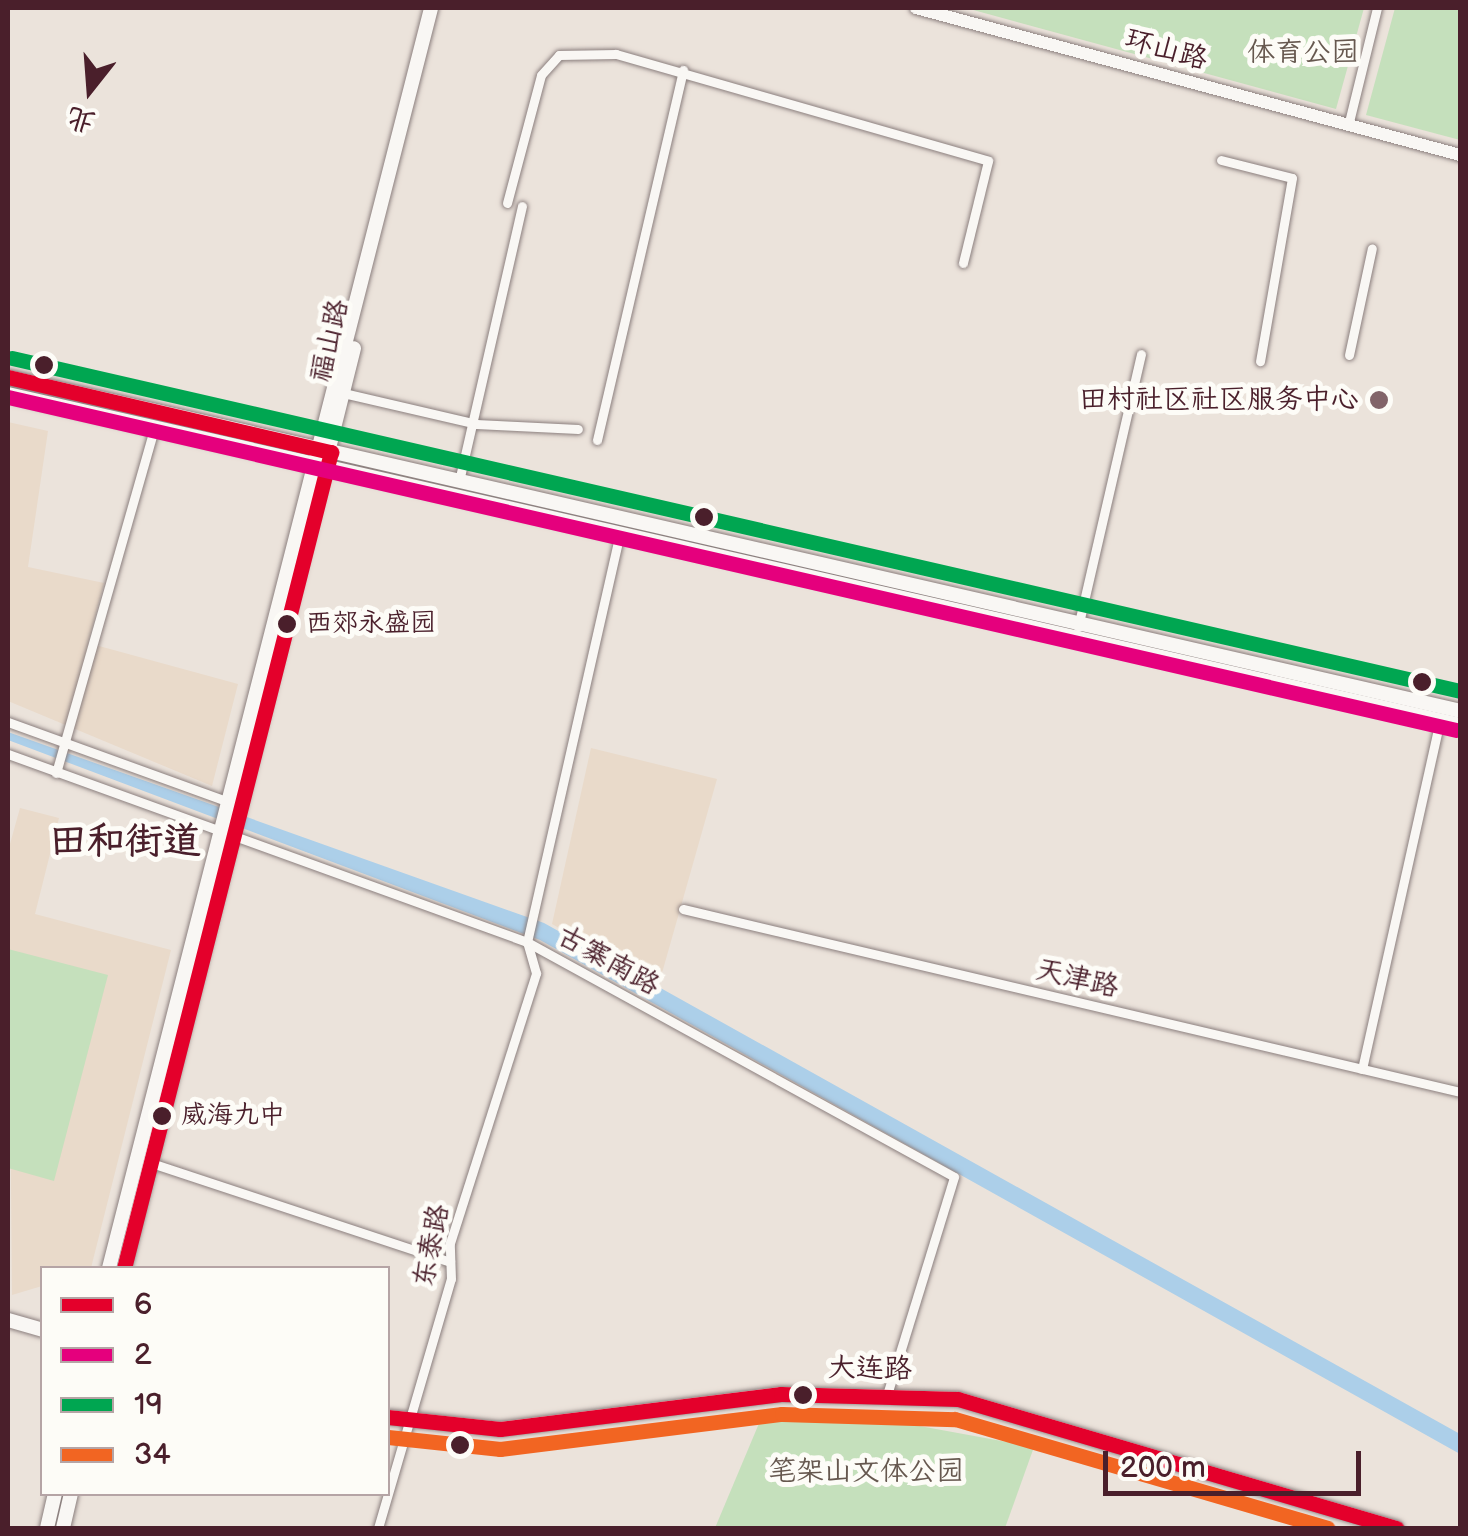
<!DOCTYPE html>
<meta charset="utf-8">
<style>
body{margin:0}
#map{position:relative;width:1468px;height:1536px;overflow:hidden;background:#ebe3db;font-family:"Balsamiq Sans","LXGW WenKai TC",sans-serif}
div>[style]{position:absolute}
.built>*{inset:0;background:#e9daca}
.green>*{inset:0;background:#c5e0bc}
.water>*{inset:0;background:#accfe9}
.roads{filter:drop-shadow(0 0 2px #8b7f7e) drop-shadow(0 0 2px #8b7f7e)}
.street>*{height:9px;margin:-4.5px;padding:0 4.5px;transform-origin:4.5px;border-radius:4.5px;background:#f9f7f4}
.secondary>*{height:12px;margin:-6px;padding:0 6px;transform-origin:6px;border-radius:6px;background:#f9f7f4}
.primary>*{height:14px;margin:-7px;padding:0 7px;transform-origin:7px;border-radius:7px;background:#f9f7f4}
.bus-1>*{height:15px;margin:-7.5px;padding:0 7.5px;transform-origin:7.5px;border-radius:7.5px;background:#e4002b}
.bus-2>*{height:15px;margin:-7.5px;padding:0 7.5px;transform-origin:7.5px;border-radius:7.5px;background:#e5007d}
.bus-3>*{height:15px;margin:-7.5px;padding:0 7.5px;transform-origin:7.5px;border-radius:7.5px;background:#00a651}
.bus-4>*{height:15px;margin:-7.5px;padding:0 7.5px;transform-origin:7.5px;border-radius:7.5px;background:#f26522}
.dots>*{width:28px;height:28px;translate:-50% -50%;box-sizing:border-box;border:5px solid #fdfcf7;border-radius:50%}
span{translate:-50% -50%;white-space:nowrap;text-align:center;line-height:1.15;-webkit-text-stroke:10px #fdfcf7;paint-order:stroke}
.bus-label{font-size:26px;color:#4a1f2b}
.left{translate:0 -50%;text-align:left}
.street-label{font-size:28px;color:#4a1f2b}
.park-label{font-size:28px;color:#66584f}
.poi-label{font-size:28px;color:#4a1f2b}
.right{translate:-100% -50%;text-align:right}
.district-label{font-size:38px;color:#4a1f2b;font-weight:700}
.frame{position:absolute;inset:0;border:10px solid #4a1f2b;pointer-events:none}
.legend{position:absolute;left:40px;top:1266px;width:350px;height:230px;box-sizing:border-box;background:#fdfcf7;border:2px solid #b5a4a5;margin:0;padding:12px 18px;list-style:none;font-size:30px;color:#4a1f2b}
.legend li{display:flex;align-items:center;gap:20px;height:50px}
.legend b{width:50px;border:2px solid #b5a4a5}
.north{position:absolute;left:40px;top:40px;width:100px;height:100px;-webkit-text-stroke:8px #fdfcf7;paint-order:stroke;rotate:197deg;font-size:28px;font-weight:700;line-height:40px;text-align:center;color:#4a1f2b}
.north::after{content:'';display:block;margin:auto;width:35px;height:45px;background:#4a1f2b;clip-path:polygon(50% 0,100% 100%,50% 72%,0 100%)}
.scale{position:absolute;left:1103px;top:1451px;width:258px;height:45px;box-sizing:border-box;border:5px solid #4a1f2b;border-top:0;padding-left:12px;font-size:30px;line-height:35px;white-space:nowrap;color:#4a1f2b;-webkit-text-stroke:8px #fdfcf7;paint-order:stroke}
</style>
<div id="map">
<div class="built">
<div style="clip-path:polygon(8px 422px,48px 431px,28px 567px,104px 583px,88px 643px,238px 684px,212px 786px,8px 701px)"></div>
<div style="clip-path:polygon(591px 748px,717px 779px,662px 973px,618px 962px,552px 924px)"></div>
<div style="clip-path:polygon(20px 808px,59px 818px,35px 914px,171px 950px,91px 1268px,42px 1268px,42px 1286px,12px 1295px,8px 851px)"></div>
</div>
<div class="green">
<div style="clip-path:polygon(966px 8px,1364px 8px,1336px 109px)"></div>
<div style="clip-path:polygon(1395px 8px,1460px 8px,1460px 140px,1366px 115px)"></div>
<div style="clip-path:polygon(8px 949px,108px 975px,54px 1181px,8px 1168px)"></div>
<div style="clip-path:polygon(854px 1414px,1034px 1447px,1005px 1528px,715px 1528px,760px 1421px)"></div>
</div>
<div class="water">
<div style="clip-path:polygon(8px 732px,544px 923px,1460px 1434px,1460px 1454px,540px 940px,8px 740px)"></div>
</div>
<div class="roads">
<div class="street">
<div style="left:1348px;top:126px;width:122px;rotate:-76.2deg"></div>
<div style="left:1221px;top:160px;width:73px;rotate:14.2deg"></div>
<div style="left:1292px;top:178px;width:186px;rotate:99.9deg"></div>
<div style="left:507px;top:203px;width:132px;rotate:-75.1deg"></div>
<div style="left:541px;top:75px;width:27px;rotate:-48deg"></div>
<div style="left:559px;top:55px;width:57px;rotate:-1deg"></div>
<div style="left:616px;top:54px;width:387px;rotate:16deg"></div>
<div style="left:988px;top:161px;width:105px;rotate:103.8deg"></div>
<div style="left:1349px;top:355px;width:109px;rotate:-77.9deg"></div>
<div style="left:339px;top:392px;width:141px;rotate:13.1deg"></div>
<div style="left:476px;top:424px;width:102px;rotate:2.8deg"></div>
<div style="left:597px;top:440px;width:380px;rotate:-76.9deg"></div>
<div style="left:459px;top:481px;width:282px;rotate:-77.1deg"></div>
<div style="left:1078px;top:627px;width:280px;rotate:-77deg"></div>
<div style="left:8px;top:722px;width:235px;rotate:19.9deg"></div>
<div style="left:8px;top:754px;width:552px;rotate:19.91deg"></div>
<div style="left:527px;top:942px;width:487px;rotate:28.8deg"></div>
<div style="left:954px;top:1177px;width:225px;rotate:107.1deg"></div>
<div style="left:56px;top:773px;width:359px;rotate:-74.1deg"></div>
<div style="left:683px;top:909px;width:798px;rotate:13.25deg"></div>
<div style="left:536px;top:973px;width:32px;rotate:-106deg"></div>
<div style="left:527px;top:942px;width:416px;rotate:-77.2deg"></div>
<div style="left:1362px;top:1069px;width:359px;rotate:-77.4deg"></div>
<div style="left:148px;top:1162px;width:318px;rotate:18.3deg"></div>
<div style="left:378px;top:1528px;width:259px;rotate:-73.7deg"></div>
<div style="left:451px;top:1279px;width:36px;rotate:-92deg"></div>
<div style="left:450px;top:1243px;width:283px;rotate:-72.3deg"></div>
</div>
<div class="secondary">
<div style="left:916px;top:8px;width:564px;rotate:15.12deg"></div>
</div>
<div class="primary">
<div style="left:8px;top:377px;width:1490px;rotate:12.95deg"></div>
<div style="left:8px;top:394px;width:1489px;rotate:12.84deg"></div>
<div style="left:109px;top:1268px;width:1300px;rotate:-75.66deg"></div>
<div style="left:124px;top:1268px;width:948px;rotate:-75.96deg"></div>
<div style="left:8px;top:1320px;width:35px;rotate:16deg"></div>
<div style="left:388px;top:1417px;width:113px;rotate:6.1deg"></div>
<div style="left:500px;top:1429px;width:283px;rotate:-7.1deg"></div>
<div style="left:781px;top:1394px;width:177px;rotate:1.6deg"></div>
<div style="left:958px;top:1399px;width:457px;rotate:16.4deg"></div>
<div style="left:47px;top:1528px;width:35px;rotate:-77deg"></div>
<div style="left:63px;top:1528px;width:35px;rotate:-77deg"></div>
</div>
</div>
<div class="bus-1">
<div style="left:8px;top:377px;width:332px;rotate:13.1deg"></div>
<div style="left:331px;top:452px;width:842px;rotate:104.23deg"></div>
<div style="left:388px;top:1417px;width:113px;rotate:6.1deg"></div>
<div style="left:500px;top:1429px;width:283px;rotate:-7.1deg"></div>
<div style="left:781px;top:1394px;width:177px;rotate:1.6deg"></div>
<div style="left:958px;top:1399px;width:457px;rotate:16.4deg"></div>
</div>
<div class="bus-2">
<div style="left:8px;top:397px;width:1486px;rotate:12.95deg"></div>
</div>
<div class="bus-3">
<div style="left:12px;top:358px;width:1486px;rotate:12.95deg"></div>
</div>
<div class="bus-4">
<div style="left:388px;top:1437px;width:113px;rotate:6.1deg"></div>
<div style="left:500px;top:1449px;width:284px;rotate:-7.1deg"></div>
<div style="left:782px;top:1414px;width:173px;rotate:1.7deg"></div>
<div style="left:955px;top:1419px;width:388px;rotate:16.3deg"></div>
</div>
<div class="dots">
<div style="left:44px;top:365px;background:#4a1f2b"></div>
<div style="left:1379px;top:400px;background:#826469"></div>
<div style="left:704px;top:517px;background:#4a1f2b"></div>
<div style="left:287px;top:624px;background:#4a1f2b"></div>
<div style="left:1422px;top:682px;background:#4a1f2b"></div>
<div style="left:162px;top:1116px;background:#4a1f2b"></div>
<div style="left:803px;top:1395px;background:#4a1f2b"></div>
<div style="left:460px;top:1445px;background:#4a1f2b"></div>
</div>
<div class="bus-label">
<span class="left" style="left:306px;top:624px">西郊永盛园</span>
<span class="left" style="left:181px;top:1116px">威海九中</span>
</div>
<div class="street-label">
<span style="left:1166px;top:50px;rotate:15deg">环山路</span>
<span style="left:330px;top:341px;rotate:-77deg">福山路</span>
<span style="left:608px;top:961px;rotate:29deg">古寨南路</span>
<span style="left:1077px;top:979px;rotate:13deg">天津路</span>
<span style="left:432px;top:1246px;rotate:-79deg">东泰路</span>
<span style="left:870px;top:1369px;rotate:1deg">大连路</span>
</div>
<div class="park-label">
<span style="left:1303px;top:53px">体育公园</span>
<span style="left:866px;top:1472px">笔架山文体公园</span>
</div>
<div class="poi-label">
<span class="right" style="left:1359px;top:400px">田村社区社区服务中心</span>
</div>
<div class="district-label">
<span style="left:125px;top:842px">田和街道</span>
</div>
<div class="frame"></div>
<ul class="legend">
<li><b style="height:12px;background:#e4002b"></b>6</li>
<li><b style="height:12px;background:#e5007d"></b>2</li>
<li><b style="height:12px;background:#00a651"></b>19</li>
<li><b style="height:12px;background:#f26522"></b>34</li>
</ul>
<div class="north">北</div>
<div class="scale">200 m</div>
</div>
